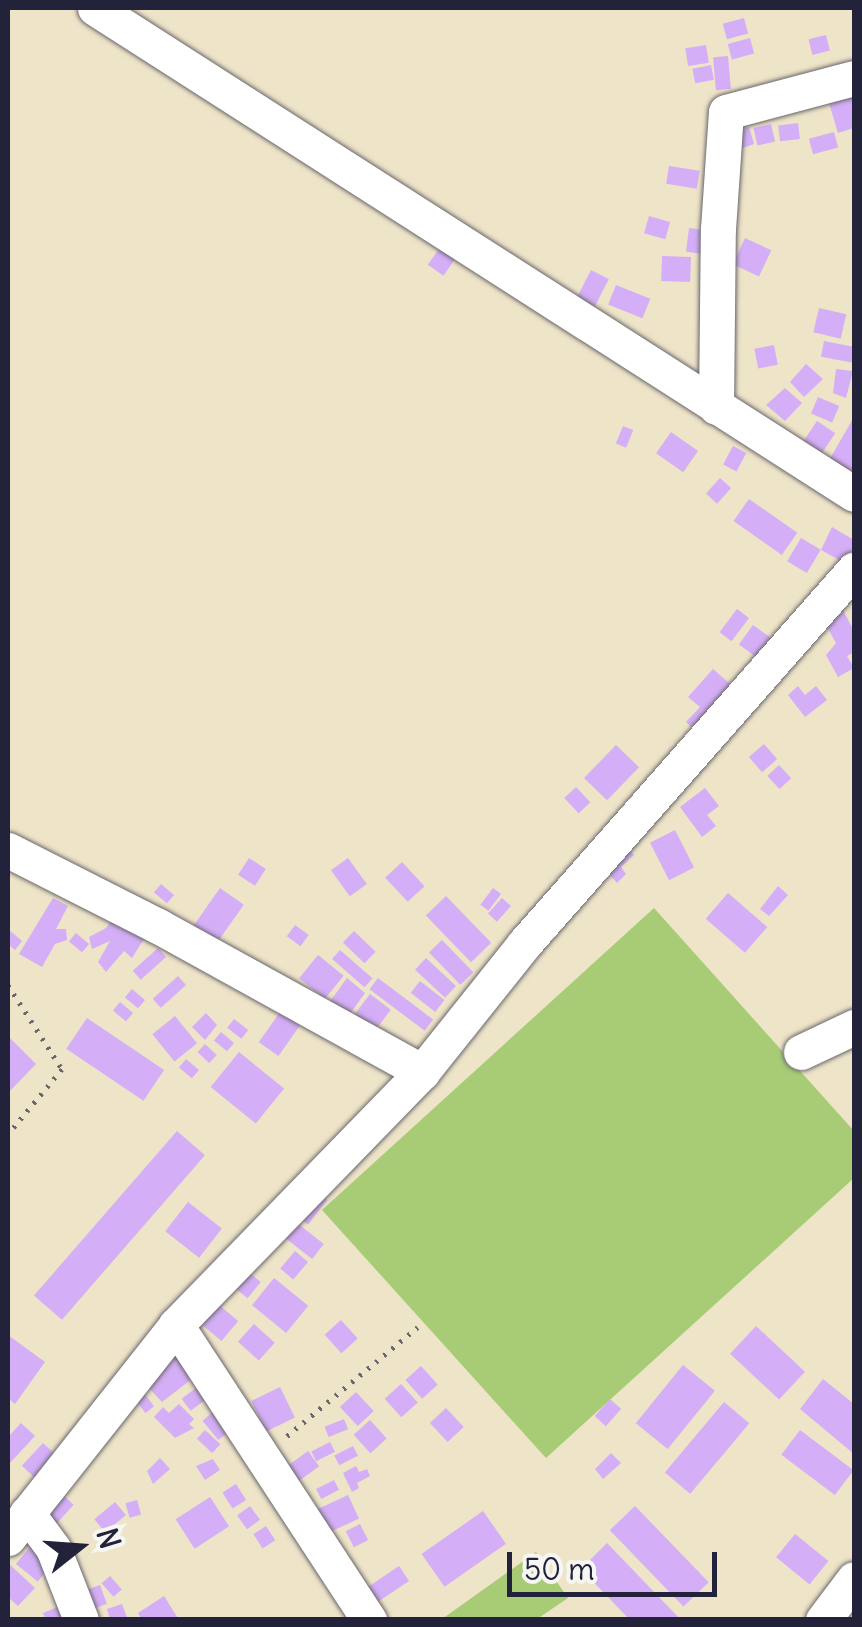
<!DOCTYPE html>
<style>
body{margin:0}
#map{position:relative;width:862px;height:1627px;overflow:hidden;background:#eee4c8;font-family:Delius,sans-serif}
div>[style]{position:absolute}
.green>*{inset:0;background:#a8cc76}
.building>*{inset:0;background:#d4aef6;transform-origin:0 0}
.path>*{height:5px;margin-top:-2.5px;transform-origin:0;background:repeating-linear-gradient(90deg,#69666c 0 2.5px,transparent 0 10.5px)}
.roads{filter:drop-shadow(0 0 2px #69666c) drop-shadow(0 0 2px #69666c)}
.minor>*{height:35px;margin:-17.5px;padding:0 17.5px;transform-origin:17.5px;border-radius:17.5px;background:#fff}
span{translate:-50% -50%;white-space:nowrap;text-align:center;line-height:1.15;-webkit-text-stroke:10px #f6f6f2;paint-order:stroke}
.frame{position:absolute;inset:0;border:10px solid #22223b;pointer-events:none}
.north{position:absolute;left:30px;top:1497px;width:100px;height:100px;-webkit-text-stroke:8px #f6f6f2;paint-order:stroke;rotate:73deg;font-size:28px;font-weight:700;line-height:40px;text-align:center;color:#22223b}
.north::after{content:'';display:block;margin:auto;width:35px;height:45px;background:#22223b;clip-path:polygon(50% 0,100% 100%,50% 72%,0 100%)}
.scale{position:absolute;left:507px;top:1552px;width:210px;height:45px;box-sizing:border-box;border:5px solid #22223b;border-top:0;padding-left:12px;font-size:30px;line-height:35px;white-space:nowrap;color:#22223b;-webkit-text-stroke:8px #f6f6f2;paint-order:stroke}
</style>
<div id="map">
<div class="green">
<div style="clip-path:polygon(654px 908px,854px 1131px,854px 1178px,546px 1458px,322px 1210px)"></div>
<div style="clip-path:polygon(536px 1552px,568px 1598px,537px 1619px,442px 1619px)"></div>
</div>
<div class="building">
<div style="left:744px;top:18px;width:16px;height:22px;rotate:75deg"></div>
<div style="left:826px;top:35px;width:16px;height:18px;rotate:76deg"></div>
<div style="left:750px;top:38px;width:16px;height:23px;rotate:75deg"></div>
<div style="left:706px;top:45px;width:18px;height:21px;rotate:81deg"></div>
<div style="left:728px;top:56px;width:33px;height:15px;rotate:85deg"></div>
<div style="left:711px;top:65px;width:15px;height:19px;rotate:79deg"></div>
<div style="clip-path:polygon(854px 92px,854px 128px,838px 133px,828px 100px)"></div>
<div style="left:798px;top:123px;width:16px;height:20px;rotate:83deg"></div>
<div style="left:771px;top:124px;width:18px;height:18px;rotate:77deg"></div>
<div style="clip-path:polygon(749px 127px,754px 144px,743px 148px,736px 131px)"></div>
<div style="left:834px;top:132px;width:16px;height:26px;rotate:75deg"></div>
<div style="left:669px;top:166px;width:31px;height:18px;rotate:9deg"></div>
<div style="left:649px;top:216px;width:22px;height:18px;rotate:16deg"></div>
<div style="left:689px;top:228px;width:16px;height:24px;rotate:7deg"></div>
<div style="left:745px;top:238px;width:29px;height:29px;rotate:25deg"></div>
<div style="left:441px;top:246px;width:19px;height:23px;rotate:35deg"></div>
<div style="left:662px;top:256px;width:29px;height:25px;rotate:2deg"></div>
<div style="left:591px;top:270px;width:20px;height:32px;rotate:27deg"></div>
<div style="left:616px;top:285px;width:37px;height:21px;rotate:22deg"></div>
<div style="left:819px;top:308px;width:28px;height:25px;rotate:13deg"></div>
<div style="left:824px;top:341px;width:31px;height:16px;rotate:11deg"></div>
<div style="left:774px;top:345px;width:20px;height:20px;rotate:79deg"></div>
<div style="clip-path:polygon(806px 364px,823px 379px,804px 397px,790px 382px)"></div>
<div style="clip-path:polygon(836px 369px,853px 371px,846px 398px,833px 393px)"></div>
<div style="clip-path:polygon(785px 388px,802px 403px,785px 421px,766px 405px)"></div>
<div style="left:818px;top:397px;width:23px;height:18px;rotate:23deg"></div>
<div style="clip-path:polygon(854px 417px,854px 487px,824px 469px)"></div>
<div style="left:817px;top:421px;width:22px;height:27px;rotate:34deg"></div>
<div style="left:623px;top:426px;width:11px;height:19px;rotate:22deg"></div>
<div style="left:671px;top:432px;width:33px;height:26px;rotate:35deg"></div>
<div style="left:733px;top:446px;width:15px;height:21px;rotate:28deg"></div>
<div style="left:720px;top:478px;width:15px;height:21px;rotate:42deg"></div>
<div style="left:749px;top:499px;width:59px;height:27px;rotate:35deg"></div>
<div style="clip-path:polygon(832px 527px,854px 540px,848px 565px,821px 550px)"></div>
<div style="left:801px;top:538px;width:23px;height:27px;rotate:31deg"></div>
<div style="left:737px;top:609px;width:15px;height:29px;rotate:37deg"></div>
<div style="clip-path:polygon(843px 610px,854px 631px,854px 652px,847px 656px,854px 668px,838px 677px,826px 655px,836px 643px,823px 620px)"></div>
<div style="left:753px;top:625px;width:24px;height:24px;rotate:36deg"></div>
<div style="clip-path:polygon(713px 669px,736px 689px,698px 733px,686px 722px,700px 707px,688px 697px)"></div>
<div style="clip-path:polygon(798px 686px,805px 695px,816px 686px,827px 700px,805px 717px,788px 695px)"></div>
<div style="left:764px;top:744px;width:20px;height:20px;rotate:49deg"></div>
<div style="left:616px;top:745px;width:32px;height:46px;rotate:44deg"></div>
<div style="left:779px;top:765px;width:18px;height:16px;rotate:47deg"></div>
<div style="left:576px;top:787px;width:21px;height:16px;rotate:47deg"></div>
<div style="clip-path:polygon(705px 788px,719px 806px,707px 815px,716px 826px,702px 837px,680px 807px)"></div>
<div style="left:675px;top:830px;width:42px;height:28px;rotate:63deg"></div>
<div style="clip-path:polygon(627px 848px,634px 855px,621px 867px,626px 874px,617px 883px,604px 869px)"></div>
<div style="left:249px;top:858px;width:20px;height:20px;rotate:33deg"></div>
<div style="left:348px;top:858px;width:32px;height:21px;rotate:54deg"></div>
<div style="left:402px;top:862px;width:33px;height:23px;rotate:47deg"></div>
<div style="left:161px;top:884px;width:17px;height:11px;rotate:40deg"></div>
<div style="clip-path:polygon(778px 886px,788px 895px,769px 916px,760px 909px)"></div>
<div style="left:220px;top:888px;width:29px;height:50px;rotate:35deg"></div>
<div style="left:493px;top:888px;width:10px;height:21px;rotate:37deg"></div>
<div style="left:728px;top:893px;width:52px;height:34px;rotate:41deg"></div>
<div style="left:446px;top:896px;width:65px;height:28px;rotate:46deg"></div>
<div style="clip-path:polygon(53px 898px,68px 906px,56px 929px,66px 929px,67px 940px,55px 944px,42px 967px,19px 954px)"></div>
<div style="left:502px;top:898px;width:12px;height:21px;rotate:42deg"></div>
<div style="clip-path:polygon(116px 915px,147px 934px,132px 958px,124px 951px,106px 972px,98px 962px,110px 941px,92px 949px,89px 937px,106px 928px)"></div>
<div style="left:295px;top:925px;width:17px;height:14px;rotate:36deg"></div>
<div style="clip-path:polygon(8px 929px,22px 941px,15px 950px,8px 944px)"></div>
<div style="left:354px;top:931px;width:30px;height:16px;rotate:44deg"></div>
<div style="left:76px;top:933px;width:17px;height:11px;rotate:40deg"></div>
<div style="left:442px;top:940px;width:45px;height:18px;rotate:46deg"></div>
<div style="left:158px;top:948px;width:12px;height:34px;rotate:48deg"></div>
<div style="left:340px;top:950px;width:43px;height:12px;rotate:41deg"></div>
<div style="left:318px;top:955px;width:33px;height:30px;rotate:39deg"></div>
<div style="left:426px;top:958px;width:41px;height:16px;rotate:43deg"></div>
<div style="left:178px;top:976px;width:12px;height:34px;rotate:48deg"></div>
<div style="clip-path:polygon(347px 978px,365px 993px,349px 1015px,326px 1007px)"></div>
<div style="left:378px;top:978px;width:69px;height:14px;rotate:37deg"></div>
<div style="left:420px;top:981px;width:31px;height:15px;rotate:38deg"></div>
<div style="left:132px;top:989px;width:17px;height:11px;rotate:40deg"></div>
<div style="left:370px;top:994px;width:26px;height:36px;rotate:37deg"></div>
<div style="left:120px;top:1002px;width:17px;height:11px;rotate:40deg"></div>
<div style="left:280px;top:1012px;width:24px;height:37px;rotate:35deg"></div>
<div style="clip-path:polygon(206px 1013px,217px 1025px,205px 1040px,192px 1027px)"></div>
<div style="left:175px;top:1016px;width:35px;height:29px;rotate:51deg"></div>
<div style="left:87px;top:1018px;width:93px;height:37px;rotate:34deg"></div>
<div style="left:234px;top:1019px;width:18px;height:11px;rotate:38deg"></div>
<div style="left:221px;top:1032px;width:17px;height:11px;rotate:40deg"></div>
<div style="clip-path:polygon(8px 1036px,36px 1064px,8px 1093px)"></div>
<div style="left:205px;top:1044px;width:16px;height:11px;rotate:43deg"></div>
<div style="left:239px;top:1052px;width:58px;height:45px;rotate:39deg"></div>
<div style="left:186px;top:1059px;width:17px;height:11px;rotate:40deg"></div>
<div style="left:177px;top:1131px;width:37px;height:218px;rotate:41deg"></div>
<div style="left:313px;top:1189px;width:18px;height:31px;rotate:38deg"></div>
<div style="left:188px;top:1202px;width:43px;height:37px;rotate:38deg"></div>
<div style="left:297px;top:1223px;width:34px;height:19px;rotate:38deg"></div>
<div style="left:295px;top:1251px;width:17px;height:23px;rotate:40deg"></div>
<div style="left:246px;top:1270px;width:19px;height:21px;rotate:39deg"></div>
<div style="left:274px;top:1278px;width:44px;height:35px;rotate:39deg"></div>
<div style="left:219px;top:1305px;width:25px;height:26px;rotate:40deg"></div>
<div style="left:341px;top:1320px;width:25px;height:22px;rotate:48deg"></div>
<div style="left:254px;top:1324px;width:28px;height:24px;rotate:42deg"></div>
<div style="left:756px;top:1326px;width:67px;height:38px;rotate:43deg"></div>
<div style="clip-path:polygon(8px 1335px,45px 1362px,15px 1404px,8px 1398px)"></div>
<div style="clip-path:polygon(175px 1350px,197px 1375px,162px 1402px,145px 1384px)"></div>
<div style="left:683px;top:1365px;width:41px;height:75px;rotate:39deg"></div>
<div style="left:421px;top:1366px;width:25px;height:21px;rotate:48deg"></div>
<div style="clip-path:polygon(823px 1379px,854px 1404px,854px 1454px,800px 1409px)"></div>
<div style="left:401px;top:1384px;width:25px;height:22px;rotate:48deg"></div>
<div style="left:280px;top:1387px;width:34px;height:32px;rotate:64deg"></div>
<div style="left:196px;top:1388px;width:15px;height:18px;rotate:53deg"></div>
<div style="left:143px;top:1392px;width:18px;height:11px;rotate:52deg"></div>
<div style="left:356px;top:1392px;width:26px;height:22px;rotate:47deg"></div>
<div style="left:610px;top:1399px;width:15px;height:23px;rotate:42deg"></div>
<div style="left:724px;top:1402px;width:33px;height:92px;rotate:40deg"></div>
<div style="clip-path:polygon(179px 1404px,194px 1419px,189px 1424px,194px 1428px,175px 1438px,154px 1417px,163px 1407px,169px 1413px)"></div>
<div style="left:220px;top:1406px;width:25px;height:23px;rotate:50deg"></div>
<div style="left:446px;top:1408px;width:26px;height:22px;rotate:47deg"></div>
<div style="left:344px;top:1419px;width:11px;height:21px;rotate:68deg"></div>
<div style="left:370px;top:1420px;width:25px;height:22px;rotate:48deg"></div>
<div style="clip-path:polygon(21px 1423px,35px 1436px,8px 1465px,8px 1437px)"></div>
<div style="left:205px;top:1430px;width:21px;height:12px;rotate:43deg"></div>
<div style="left:800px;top:1430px;width:67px;height:31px;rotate:37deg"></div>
<div style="left:330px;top:1442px;width:11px;height:21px;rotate:63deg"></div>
<div style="left:43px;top:1443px;width:21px;height:31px;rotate:43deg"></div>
<div style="left:353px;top:1446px;width:11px;height:21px;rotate:63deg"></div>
<div style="left:308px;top:1451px;width:19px;height:30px;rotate:54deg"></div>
<div style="clip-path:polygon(611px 1453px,621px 1463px,603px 1479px,595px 1469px)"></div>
<div style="clip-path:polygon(160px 1458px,170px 1469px,153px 1484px,147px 1471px)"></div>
<div style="clip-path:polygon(213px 1459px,220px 1470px,205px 1480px,196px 1466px)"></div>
<div style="clip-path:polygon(356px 1466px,359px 1472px,367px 1469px,370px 1476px,357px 1483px,359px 1488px,352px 1492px,343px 1473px)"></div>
<div style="left:334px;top:1480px;width:11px;height:20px;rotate:63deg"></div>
<div style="left:236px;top:1484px;width:19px;height:16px;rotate:58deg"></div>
<div style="left:348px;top:1495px;width:26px;height:38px;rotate:65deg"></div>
<div style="left:64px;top:1496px;width:13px;height:28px;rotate:42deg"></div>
<div style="left:210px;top:1497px;width:35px;height:41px;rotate:57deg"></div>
<div style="left:137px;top:1500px;width:15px;height:12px;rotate:74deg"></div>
<div style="left:115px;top:1502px;width:17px;height:27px;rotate:50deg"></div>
<div style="left:250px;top:1506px;width:17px;height:16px;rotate:54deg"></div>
<div style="left:635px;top:1506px;width:106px;height:35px;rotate:46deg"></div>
<div style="left:483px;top:1511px;width:40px;height:75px;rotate:55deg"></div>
<div style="left:360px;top:1524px;width:18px;height:16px;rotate:63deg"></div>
<div style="left:266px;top:1526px;width:17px;height:15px;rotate:57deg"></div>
<div style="left:795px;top:1534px;width:43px;height:30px;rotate:39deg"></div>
<div style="left:33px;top:1543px;width:28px;height:27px;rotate:39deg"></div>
<div style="clip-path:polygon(607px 1543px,681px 1620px,630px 1620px,581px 1569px)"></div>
<div style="clip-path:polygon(8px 1563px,35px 1588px,18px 1606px,8px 1597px)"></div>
<div style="left:399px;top:1566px;width:18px;height:37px;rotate:56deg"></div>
<div style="left:110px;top:1576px;width:18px;height:11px;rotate:49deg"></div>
<div style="left:100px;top:1585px;width:20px;height:21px;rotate:70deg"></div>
<div style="clip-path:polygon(164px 1596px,179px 1620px,142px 1620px,138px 1613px)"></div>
<div style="clip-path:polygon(70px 1602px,77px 1620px,46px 1620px,43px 1613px)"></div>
<div style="clip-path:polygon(122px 1604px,128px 1620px,110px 1620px,107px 1609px)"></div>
</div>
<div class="path">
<div style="left:8px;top:985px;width:100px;rotate:57.3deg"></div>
<div style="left:62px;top:1069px;width:85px;rotate:129.7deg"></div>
<div style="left:287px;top:1436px;width:170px;rotate:-39.8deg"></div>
</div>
<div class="roads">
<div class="minor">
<div style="left:95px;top:8px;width:901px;rotate:32.63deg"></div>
<div style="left:716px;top:407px;width:178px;rotate:-89.4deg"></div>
<div style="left:718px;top:229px;width:117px;rotate:-86.1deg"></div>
<div style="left:726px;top:112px;width:132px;rotate:-14.9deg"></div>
<div style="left:8px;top:850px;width:168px;rotate:26.9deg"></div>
<div style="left:158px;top:926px;width:302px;rotate:28.9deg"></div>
<div style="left:801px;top:1052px;width:59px;rotate:-25.3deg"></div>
<div style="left:176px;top:1325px;width:353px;rotate:56.8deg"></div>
<div style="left:27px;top:1513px;width:44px;rotate:53.4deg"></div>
<div style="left:53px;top:1548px;width:77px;rotate:68.7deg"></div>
<div style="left:8px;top:1538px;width:271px;rotate:-51.7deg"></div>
<div style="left:176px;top:1325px;width:353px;rotate:-45.8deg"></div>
<div style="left:422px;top:1072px;width:164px;rotate:-51.4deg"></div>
<div style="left:524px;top:944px;width:499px;rotate:-48.6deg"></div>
<div style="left:823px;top:1620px;width:51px;rotate:-52.9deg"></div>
</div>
</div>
<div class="frame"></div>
<div class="north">N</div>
<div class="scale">50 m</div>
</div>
